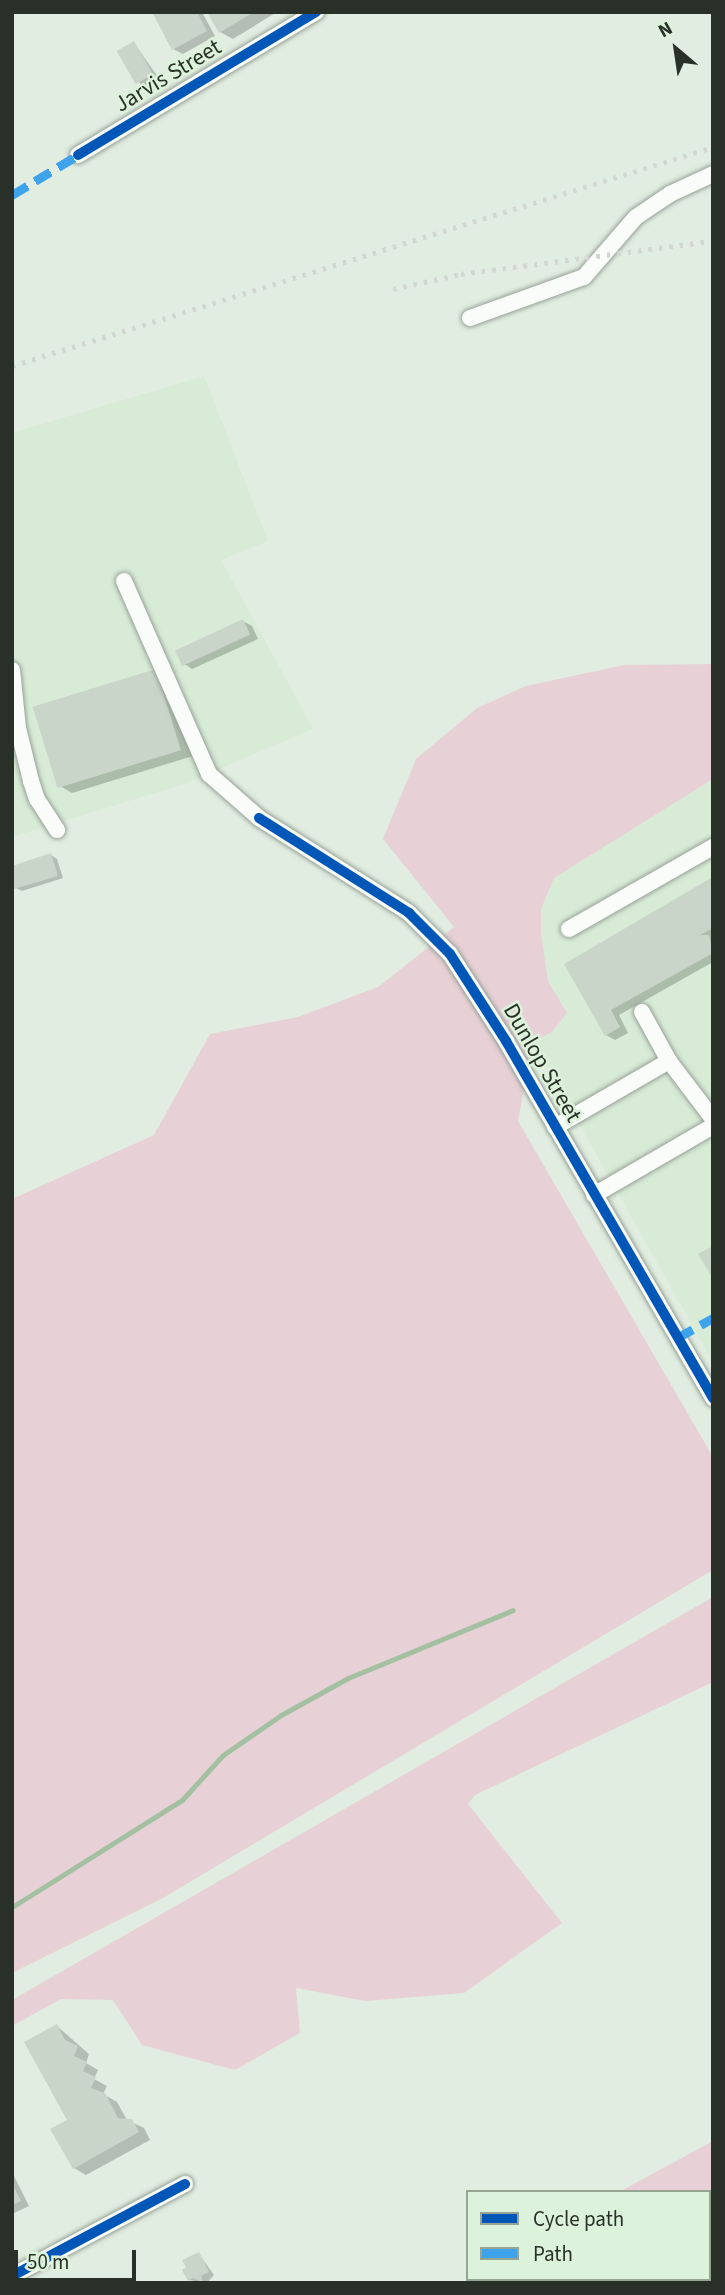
<!DOCTYPE html>
<style>
body{margin:0}
#map{position:relative;width:725px;height:2295px;overflow:hidden;background:#e1ede0;font-family:"Source Sans 3",sans-serif}
div>[style]{position:absolute}
.built>*{inset:0;background:#d7ebd6}
.green>*{inset:0;background:#e8d1d6}
.shadow>*{inset:0;background:#0003}
.stream>*{height:5px;margin:-2.5px;padding:0 2.5px;transform-origin:2.5px;border-radius:2.5px;background:#a3c0a1}
.building>*{inset:0;background:#c9d5c8;transform-origin:0 0}
.roads{filter:drop-shadow(0 0 2px #97a197) drop-shadow(0 0 2px #97a197)}
.minor>*{height:16px;margin:-8px;padding:0 8px;transform-origin:8px;border-radius:8px;background:#fafcfa}
.rail>*{height:5px;margin-top:-2.5px;transform-origin:0;background:repeating-linear-gradient(90deg,#d3d6d2 0 3.5px,transparent 0 10.5px)}
.quiet>*{height:9px;margin-top:-4.5px;transform-origin:0;background:repeating-linear-gradient(90deg,#3ea3eb 0 18px,transparent 0 27px)}
.cycleway>*{height:10px;margin:-5px;padding:0 5px;transform-origin:5px;border-radius:5px;background:#0057b8}
span{translate:-50% -50%;white-space:nowrap;text-align:center;line-height:1.15;-webkit-text-stroke:5px #ddf2db;paint-order:stroke}
.street-label{font-size:23px;color:#283027}
.frame{position:absolute;inset:0;border:14px solid #283027;pointer-events:none}
.legend{position:absolute;left:466px;top:2190px;width:245px;height:91px;box-sizing:border-box;background:#ddf2db;border:2px solid #95a493;margin:0;padding:9px 12px;list-style:none;font-size:21px;color:#283027}
.legend li{display:flex;align-items:center;gap:14px;height:35px}
.legend b{width:35px;border:2px solid #95a493}
.north{position:absolute;left:641px;top:14px;width:70px;height:70px;-webkit-text-stroke:5px #ddf2db;paint-order:stroke;rotate:331deg;font-size:19px;font-weight:700;line-height:28px;text-align:center;color:#283027}
.north::after{content:'';display:block;margin:auto;width:24px;height:32px;background:#283027;clip-path:polygon(50% 0,100% 100%,50% 72%,0 100%)}
.scale{position:absolute;left:14px;top:2250px;width:122px;height:32px;box-sizing:border-box;border:4px solid #283027;border-top:0;padding-left:9px;font-size:21px;line-height:24px;white-space:nowrap;color:#283027;-webkit-text-stroke:5px #ddf2db;paint-order:stroke}
</style>
<div id="map">
<div class="built">
<div style="clip-path:polygon(204px 376px,268px 541px,221px 560px,313px 729px,184px 784px,12px 837px,12px 433px)"></div>
<div style="clip-path:polygon(713px 779px,713px 1362px,533px 1042px,552px 1032px,567px 1013px,548px 981px,541px 933px,541px 909px,554px 878px)"></div>
</div>
<div class="green">
<div style="clip-path:polygon(713px 664px,713px 779px,554px 878px,541px 909px,541px 933px,548px 981px,567px 1013px,552px 1032px,533px 1042px,518px 1121px,713px 1457px,713px 1570px,163px 1898px,12px 1973px,12px 1199px,154px 1135px,210px 1034px,298px 1017px,378px 987px,454px 927px,383px 839px,416px 759px,477px 708px,526px 686px,624px 665px)"></div>
<div style="clip-path:polygon(713px 1597px,713px 1682px,475px 1795px,468px 1804px,562px 1923px,464px 1993px,365px 2001px,296px 1988px,300px 2033px,235px 2070px,142px 2045px,113px 2000px,61px 1999px,12px 2026px,12px 2000px)"></div>
<div style="clip-path:polygon(713px 2141px,713px 2283px,507px 2283px,505px 2279px,709px 2279px,709px 2192px,619px 2192px)"></div>
</div>
<div class="shadow">
<div style="clip-path:polygon(154px 12px,202px 12px,215px 36px,183px 54px,173px 49px)"></div>
<div style="clip-path:polygon(209px 12px,277px 12px,233px 39px,220px 32px)"></div>
<div style="clip-path:polygon(134px 43px,158px 77px,144px 86px,138px 82px)"></div>
<div style="clip-path:polygon(243px 621px,252px 626px,258px 639px,192px 669px,183px 663px)"></div>
<div style="clip-path:polygon(168px 678px,193px 756px,72px 793px,60px 786px,36px 708px)"></div>
<div style="clip-path:polygon(51px 855px,57px 859px,63px 878px,22px 891px,16px 888px,12px 868px)"></div>
<div style="clip-path:polygon(713px 881px,713px 962px,619px 1015px,628px 1033px,615px 1040px,606px 1035px,566px 964px)"></div>
<div style="clip-path:polygon(57px 2026px,89px 2054px,86px 2063px,98px 2070px,94px 2079px,107px 2086px,103px 2094px,117px 2102px,127px 2120px,144px 2128px,150px 2140px,86px 2175px,74px 2168px)"></div>
<div style="clip-path:polygon(12px 2172px,29px 2206px,12px 2214px)"></div>
<div style="clip-path:polygon(199px 2254px,214px 2275px,207px 2283px,189px 2280px,188px 2268px)"></div>
</div>
<div class="stream">
<div style="left:12px;top:1907px;width:201px;rotate:-32.2deg"></div>
<div style="left:182px;top:1800px;width:61px;rotate:-47.7deg"></div>
<div style="left:223px;top:1755px;width:70px;rotate:-34.6deg"></div>
<div style="left:281px;top:1715px;width:77px;rotate:-28.9deg"></div>
<div style="left:348px;top:1678px;width:178px;rotate:-22.4deg"></div>
</div>
<div class="building">
<div style="clip-path:polygon(152px 12px,197px 12px,207px 31px,172px 50px)"></div>
<div style="clip-path:polygon(207px 12px,254px 12px,219px 33px)"></div>
<div style="left:134px;top:41px;width:38px;height:20px;rotate:60deg"></div>
<div style="left:243px;top:619px;width:17px;height:75px;rotate:65deg"></div>
<div style="left:156px;top:669px;width:85px;height:129px;rotate:73deg"></div>
<div style="clip-path:polygon(51px 853px,58px 876px,14px 889px,12px 866px)"></div>
<div style="clip-path:polygon(711px 878px,713px 928px,700px 935px,709px 935px,713px 953px,611px 1010px,620px 1027px,605px 1036px,564px 964px)"></div>
<div style="clip-path:polygon(713px 1246px,713px 1279px,698px 1254px)"></div>
<div style="clip-path:polygon(57px 2024px,65px 2040px,78px 2046px,74px 2056px,87px 2062px,83px 2071px,96px 2077px,91px 2088px,105px 2093px,118px 2118px,132px 2119px,139px 2132px,73px 2169px,50px 2129px,67px 2120px,24px 2042px)"></div>
<div style="clip-path:polygon(12px 2183px,21px 2201px,12px 2205px)"></div>
<div style="clip-path:polygon(199px 2252px,209px 2272px,201px 2276px,204px 2283px,193px 2278px,188px 2281px,182px 2270px,186px 2267px,182px 2260px)"></div>
</div>
<div class="roads">
<div class="minor">
<div style="left:78px;top:155px;width:278px;rotate:-31deg"></div>
<div style="left:470px;top:318px;width:121px;rotate:-19.8deg"></div>
<div style="left:584px;top:277px;width:79px;rotate:-49.1deg"></div>
<div style="left:636px;top:217px;width:41px;rotate:-34.1deg"></div>
<div style="left:670px;top:194px;width:47px;rotate:-24.9deg"></div>
<div style="left:124px;top:581px;width:211px;rotate:66.2deg"></div>
<div style="left:209px;top:774px;width:67px;rotate:41.3deg"></div>
<div style="left:259px;top:818px;width:178px;rotate:32.3deg"></div>
<div style="left:409px;top:913px;width:58px;rotate:45deg"></div>
<div style="left:450px;top:954px;width:103px;rotate:57.2deg"></div>
<div style="left:506px;top:1041px;width:413px;rotate:59.9deg"></div>
<div style="left:12px;top:670px;width:58px;rotate:84.1deg"></div>
<div style="left:18px;top:728px;width:55px;rotate:76.2deg"></div>
<div style="left:31px;top:781px;width:19px;rotate:72deg"></div>
<div style="left:37px;top:799px;width:37px;rotate:57deg"></div>
<div style="left:569px;top:929px;width:166px;rotate:-29.7deg"></div>
<div style="left:642px;top:1012px;width:56px;rotate:61.1deg"></div>
<div style="left:669px;top:1061px;width:73px;rotate:52.8deg"></div>
<div style="left:555px;top:1127px;width:132px;rotate:-30.1deg"></div>
<div style="left:594px;top:1195px;width:138px;rotate:-30.1deg"></div>
<div style="left:12px;top:2276px;width:196px;rotate:-28deg"></div>
</div>
</div>
<div class="rail">
<div style="left:393px;top:289px;width:70px;rotate:-12.4deg"></div>
<div style="left:461px;top:274px;width:254px;rotate:-7.5deg"></div>
<div style="left:12px;top:366px;width:734px;rotate:-17.35deg"></div>
</div>
<div class="quiet">
<div style="left:12px;top:195px;width:77px;rotate:-31.2deg"></div>
<div style="left:677px;top:1338px;width:41px;rotate:-29.1deg"></div>
</div>
<div class="cycleway">
<div style="left:78px;top:155px;width:278px;rotate:-31deg"></div>
<div style="left:259px;top:818px;width:178px;rotate:32.3deg"></div>
<div style="left:409px;top:913px;width:58px;rotate:45deg"></div>
<div style="left:450px;top:954px;width:103px;rotate:57.2deg"></div>
<div style="left:506px;top:1041px;width:413px;rotate:59.9deg"></div>
<div style="left:12px;top:2276px;width:196px;rotate:-28deg"></div>
</div>
<div class="street-label">
<span style="left:168px;top:76px;rotate:-31deg">Jarvis Street</span>
<span style="left:542px;top:1063px;rotate:60deg">Dunlop Street</span>
</div>
<div class="frame"></div>
<ul class="legend">
<li><b style="height:9px;background:#0057b8"></b>Cycle path</li>
<li><b style="height:9px;background:#3ea3eb"></b>Path</li>
</ul>
<div class="north">N</div>
<div class="scale">50 m</div>
</div>
